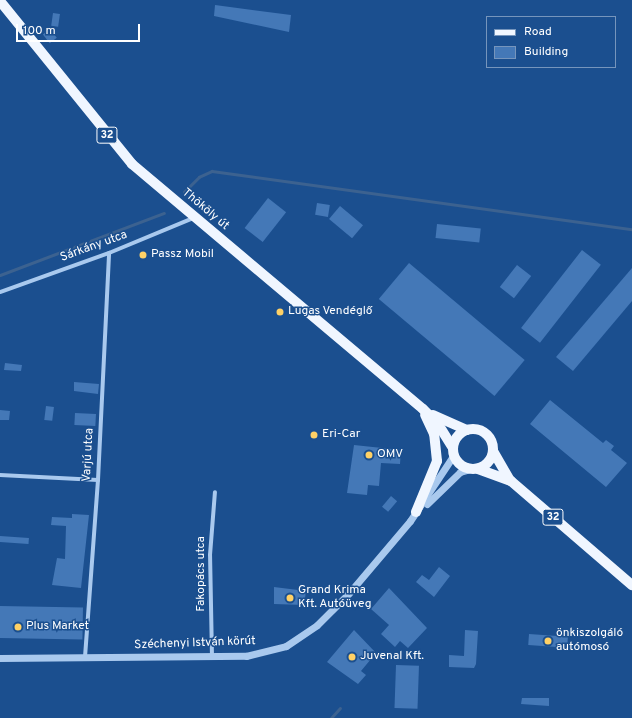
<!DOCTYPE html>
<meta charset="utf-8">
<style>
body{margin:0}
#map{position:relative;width:632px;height:718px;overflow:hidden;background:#1b4f8f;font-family:Overpass,sans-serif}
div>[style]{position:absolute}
.stream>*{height:2.5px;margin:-1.25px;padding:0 1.25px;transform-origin:1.25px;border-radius:1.25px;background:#3c6290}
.building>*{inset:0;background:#4478b7;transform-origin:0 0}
.minor>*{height:4px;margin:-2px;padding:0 2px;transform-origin:2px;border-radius:2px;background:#a9c9ee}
.tertiary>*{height:7px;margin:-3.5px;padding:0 3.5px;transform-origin:3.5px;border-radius:3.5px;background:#a9c9ee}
.primary>*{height:10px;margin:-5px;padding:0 5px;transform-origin:5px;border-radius:5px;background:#f0f6ff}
.primary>.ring{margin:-5px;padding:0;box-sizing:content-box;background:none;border:10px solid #f0f6ff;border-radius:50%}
.dots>*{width:11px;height:11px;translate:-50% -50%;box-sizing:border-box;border:2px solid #1b4f8f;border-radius:50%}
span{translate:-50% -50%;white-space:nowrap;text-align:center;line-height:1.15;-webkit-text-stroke:3px #1b4f8f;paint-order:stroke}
.shield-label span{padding:1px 3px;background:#1b4f8f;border:1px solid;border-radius:3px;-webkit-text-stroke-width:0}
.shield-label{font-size:11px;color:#fff;font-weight:700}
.street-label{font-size:12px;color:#fff}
.poi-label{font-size:12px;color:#fff}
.left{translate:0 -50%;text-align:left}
.legend{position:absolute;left:486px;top:16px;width:130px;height:52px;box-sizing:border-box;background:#1b4f8f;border:1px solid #7695bc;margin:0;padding:5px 7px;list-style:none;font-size:12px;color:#fff}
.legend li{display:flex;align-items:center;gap:8px;height:20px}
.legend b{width:20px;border:1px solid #7695bc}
.scale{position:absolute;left:16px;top:24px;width:124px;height:18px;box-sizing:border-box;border:2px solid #fff;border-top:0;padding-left:5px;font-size:12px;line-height:14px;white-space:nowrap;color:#fff;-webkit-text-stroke:3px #1b4f8f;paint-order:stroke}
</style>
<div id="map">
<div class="stream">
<div style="left:184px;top:192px;width:21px;rotate:-45deg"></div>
<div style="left:199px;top:177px;width:14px;rotate:-25deg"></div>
<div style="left:212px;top:171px;width:424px;rotate:7.9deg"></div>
<div style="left:0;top:275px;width:175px;rotate:-20.7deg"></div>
<div style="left:331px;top:718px;width:13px;rotate:-48deg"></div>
</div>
<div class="building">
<div style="clip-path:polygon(215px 5px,291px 15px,289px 32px,214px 16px)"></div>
<div style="left:53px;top:13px;width:7px;height:13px;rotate:8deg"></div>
<div style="left:50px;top:29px;width:11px;height:9px;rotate:52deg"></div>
<div style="left:268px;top:198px;width:23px;height:38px;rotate:38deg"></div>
<div style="left:317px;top:203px;width:13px;height:12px;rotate:9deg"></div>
<div style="left:340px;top:206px;width:30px;height:17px;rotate:40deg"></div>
<div style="left:437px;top:224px;width:44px;height:14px;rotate:6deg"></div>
<div style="left:582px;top:250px;width:24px;height:99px;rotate:38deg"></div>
<div style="left:409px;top:263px;width:151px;height:47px;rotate:40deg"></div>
<div style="left:517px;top:265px;width:18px;height:28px;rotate:38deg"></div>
<div style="clip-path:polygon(632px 268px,632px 301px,573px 371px,556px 357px)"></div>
<div style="clip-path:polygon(5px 363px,22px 365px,21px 371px,4px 370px)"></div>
<div style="clip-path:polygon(74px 382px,99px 384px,98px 394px,74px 391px)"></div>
<div style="clip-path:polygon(550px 400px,603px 443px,606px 440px,614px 446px,611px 450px,627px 463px,606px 487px,530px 424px)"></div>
<div style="left:46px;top:406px;width:8px;height:14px;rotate:7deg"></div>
<div style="clip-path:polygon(0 410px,10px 411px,9px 420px,0 420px)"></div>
<div style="left:75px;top:413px;width:21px;height:12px;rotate:3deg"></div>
<div style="clip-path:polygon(354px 445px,401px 450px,400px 464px,381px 463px,379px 486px,368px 485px,367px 495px,347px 493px)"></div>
<div style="left:391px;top:496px;width:8px;height:14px;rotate:40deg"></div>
<div style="clip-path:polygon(72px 514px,89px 515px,81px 588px,52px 585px,57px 558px,65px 559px,66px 526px,51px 525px,52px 517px,72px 518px)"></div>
<div style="left:0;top:536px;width:29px;height:6px;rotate:4deg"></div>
<div style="clip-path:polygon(439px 567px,450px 576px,434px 597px,416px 582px,422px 575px,429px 580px)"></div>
<div style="clip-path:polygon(274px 587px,306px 591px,304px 605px,274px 604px)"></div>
<div style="clip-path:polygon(389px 588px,427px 628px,408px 648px,400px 641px,395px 647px,381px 634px,389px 625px,371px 609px)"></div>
<div style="left:0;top:606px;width:83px;height:32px;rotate:1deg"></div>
<div style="clip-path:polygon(354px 630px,376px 653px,361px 671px,366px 675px,358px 684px,327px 662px)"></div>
<div style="clip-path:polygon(465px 630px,478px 631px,476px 664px,474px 668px,449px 667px,449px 655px,464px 656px)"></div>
<div style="left:529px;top:634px;width:39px;height:11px;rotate:4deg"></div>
<div style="left:396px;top:665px;width:23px;height:43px;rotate:2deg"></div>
<div style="clip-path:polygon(522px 698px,549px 698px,549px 706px,521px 704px)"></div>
</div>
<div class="minor">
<div style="left:0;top:292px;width:116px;rotate:-19.7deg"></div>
<div style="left:109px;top:253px;width:91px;rotate:-22.6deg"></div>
<div style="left:0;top:475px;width:98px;rotate:2.9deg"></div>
<div style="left:85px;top:657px;width:177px;rotate:-85.8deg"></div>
<div style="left:98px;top:480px;width:227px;rotate:-87.2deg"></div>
<div style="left:212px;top:657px;width:102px;rotate:-91.1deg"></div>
<div style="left:210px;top:555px;width:63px;rotate:-85.5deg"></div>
</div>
<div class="tertiary">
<div style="left:427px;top:504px;width:46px;rotate:-44.1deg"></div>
<div style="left:460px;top:472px;width:10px;rotate:-17deg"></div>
<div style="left:0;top:658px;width:246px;rotate:-0.5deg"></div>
<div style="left:246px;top:656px;width:41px;rotate:-14deg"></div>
<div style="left:286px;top:646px;width:37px;rotate:-34deg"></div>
<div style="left:317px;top:625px;width:45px;rotate:-45deg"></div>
<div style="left:349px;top:593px;width:94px;rotate:-49.7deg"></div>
<div style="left:410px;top:521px;width:78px;rotate:-56.5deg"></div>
</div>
<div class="primary">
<div style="left:0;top:1px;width:210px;rotate:51deg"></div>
<div style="left:132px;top:164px;width:380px;rotate:40.1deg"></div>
<div style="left:423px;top:409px;width:21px;rotate:45deg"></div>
<div style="left:438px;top:424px;width:26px;rotate:58deg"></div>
<div style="left:433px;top:415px;width:37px;rotate:24deg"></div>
<div class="ring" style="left:453px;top:429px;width:30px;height:30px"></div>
<div style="left:493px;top:451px;width:34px;rotate:60deg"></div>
<div style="left:478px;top:469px;width:35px;rotate:20deg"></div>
<div style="left:511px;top:481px;width:160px;rotate:40.7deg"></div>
<div style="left:416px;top:512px;width:55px;rotate:-67.6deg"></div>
<div style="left:437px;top:461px;width:27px;rotate:-96deg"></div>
<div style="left:434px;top:434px;width:21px;rotate:-115deg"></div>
</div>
<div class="dots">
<div style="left:143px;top:255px;background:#ffd166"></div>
<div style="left:280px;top:312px;background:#ffd166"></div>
<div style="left:314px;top:435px;background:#ffd166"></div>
<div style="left:369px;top:455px;background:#ffd166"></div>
<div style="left:290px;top:598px;background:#ffd166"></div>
<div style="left:18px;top:627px;background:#ffd166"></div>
<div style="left:548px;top:641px;background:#ffd166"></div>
<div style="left:352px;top:657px;background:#ffd166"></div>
</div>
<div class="shield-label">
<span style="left:107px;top:135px">32</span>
<span style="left:553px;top:517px">32</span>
</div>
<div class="street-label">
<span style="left:205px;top:210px;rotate:40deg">Thököly út</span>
<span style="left:94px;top:247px;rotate:-20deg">Sárkány utca</span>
<span style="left:89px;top:455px;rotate:-87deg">Varjú utca</span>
<span style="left:202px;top:574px;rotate:-90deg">Fakopács utca</span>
<span style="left:195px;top:644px;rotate:-2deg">Széchenyi István körút</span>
</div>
<div class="poi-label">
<span class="left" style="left:151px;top:255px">Passz Mobil</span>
<span class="left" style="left:288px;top:312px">Lugas Vendéglő</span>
<span class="left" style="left:322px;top:435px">Eri-Car</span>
<span class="left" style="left:377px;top:455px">OMV</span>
<span class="left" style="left:298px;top:598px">Grand Krima<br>Kft. Autóüveg</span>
<span class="left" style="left:26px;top:627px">Plus Market</span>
<span class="left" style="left:556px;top:641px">önkiszolgáló<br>autómosó</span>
<span class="left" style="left:360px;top:657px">Juvenal Kft.</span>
</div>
<ul class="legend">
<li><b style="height:5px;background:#f0f6ff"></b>Road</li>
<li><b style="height:11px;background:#4478b7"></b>Building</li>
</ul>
<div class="scale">100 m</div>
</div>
